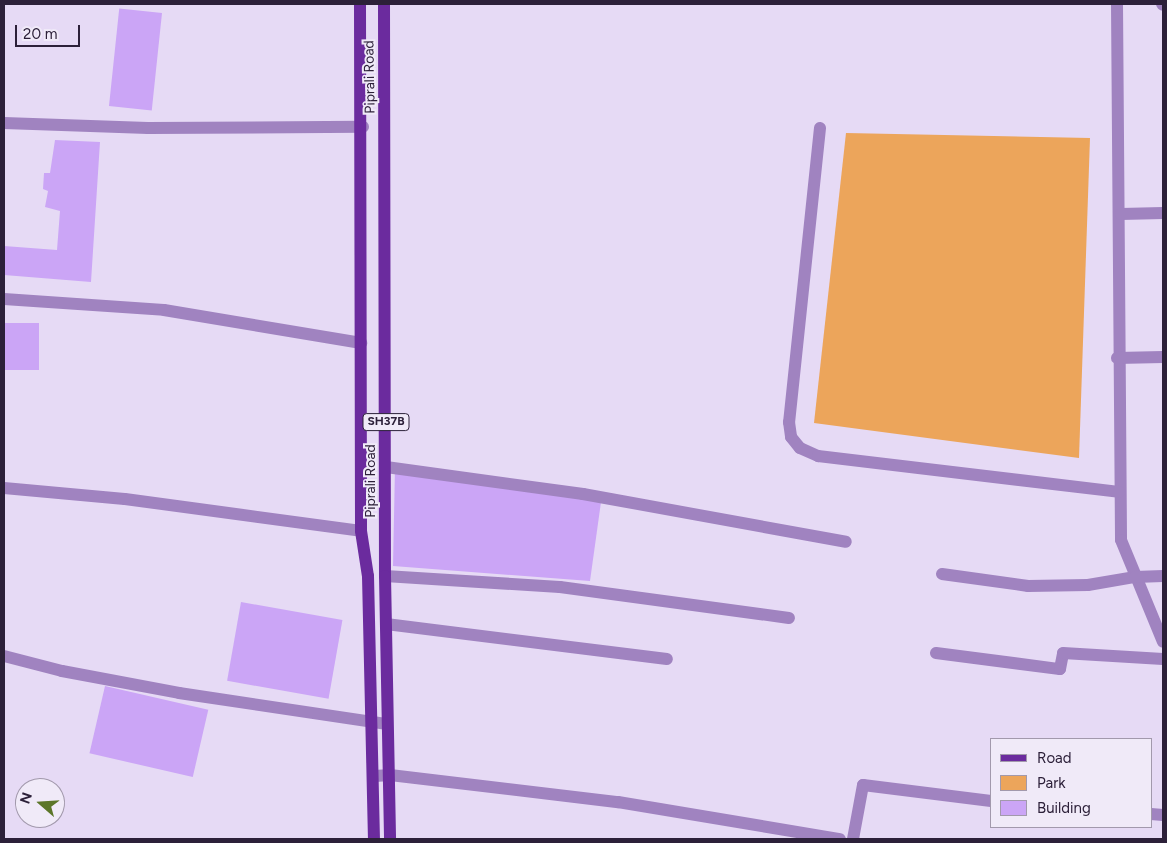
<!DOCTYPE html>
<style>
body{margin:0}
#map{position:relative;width:1167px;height:843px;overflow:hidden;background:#e6daf5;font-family:Figtree,sans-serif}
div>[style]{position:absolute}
.green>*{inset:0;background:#eca55b}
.building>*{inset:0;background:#cba5f6;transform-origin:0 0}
.minor>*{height:12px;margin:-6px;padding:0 6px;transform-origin:6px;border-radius:6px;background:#a083c0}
.primary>*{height:12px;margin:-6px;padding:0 6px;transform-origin:6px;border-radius:6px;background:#6b2b9e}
span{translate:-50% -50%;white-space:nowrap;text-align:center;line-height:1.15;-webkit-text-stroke:4px #f0eaf8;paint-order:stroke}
.shield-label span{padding:1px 4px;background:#f0eaf8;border:1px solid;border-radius:4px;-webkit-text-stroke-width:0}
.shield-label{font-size:12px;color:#2c2039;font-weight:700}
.street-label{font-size:14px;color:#2c2039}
.frame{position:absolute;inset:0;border:5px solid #2c2039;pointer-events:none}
.legend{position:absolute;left:990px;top:738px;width:162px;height:90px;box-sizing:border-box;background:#f0eaf8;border:1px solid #a299ac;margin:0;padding:6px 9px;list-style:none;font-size:15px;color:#2c2039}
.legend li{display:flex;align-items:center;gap:10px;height:25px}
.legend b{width:25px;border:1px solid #a299ac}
.north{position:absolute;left:15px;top:778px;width:50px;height:50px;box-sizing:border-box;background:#f0eaf8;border:1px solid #a299ac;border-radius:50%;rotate:289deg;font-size:14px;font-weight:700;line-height:20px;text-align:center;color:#2c2039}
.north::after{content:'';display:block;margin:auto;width:18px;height:22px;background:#5c7629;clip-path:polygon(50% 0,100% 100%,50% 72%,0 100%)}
.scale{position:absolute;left:15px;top:25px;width:65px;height:22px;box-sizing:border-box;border:2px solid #2c2039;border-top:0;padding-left:6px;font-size:15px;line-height:18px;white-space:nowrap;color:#2c2039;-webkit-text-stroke:4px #f0eaf8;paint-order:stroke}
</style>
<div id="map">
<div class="green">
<div style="clip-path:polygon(846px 133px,1090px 138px,1079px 458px,814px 423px)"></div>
</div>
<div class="building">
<div style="left:162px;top:13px;width:98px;height:43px;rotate:96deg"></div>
<div style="clip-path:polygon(55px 140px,100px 142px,91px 282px,4px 275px,4px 246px,57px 250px,60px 211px,45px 207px,48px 191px,43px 189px,44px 173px,50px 173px)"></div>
<div style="left:4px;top:323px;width:35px;height:47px"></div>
<div style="clip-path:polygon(395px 468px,601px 502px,590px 581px,393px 566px)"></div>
<div style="left:241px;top:602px;width:103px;height:80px;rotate:10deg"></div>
<div style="left:105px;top:686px;width:106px;height:69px;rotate:13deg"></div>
</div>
<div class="minor">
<div style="left:1117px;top:4px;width:536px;rotate:89.57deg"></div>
<div style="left:1121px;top:540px;width:110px;rotate:67.6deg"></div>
<div style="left:1162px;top:4px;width:1px;rotate:45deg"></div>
<div style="left:4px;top:123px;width:144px;rotate:2deg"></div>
<div style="left:148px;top:128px;width:215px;rotate:-0.3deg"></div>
<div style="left:820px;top:128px;width:296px;rotate:96deg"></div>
<div style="left:789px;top:422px;width:15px;rotate:82deg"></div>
<div style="left:791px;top:437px;width:14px;rotate:51deg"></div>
<div style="left:800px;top:448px;width:20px;rotate:24deg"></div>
<div style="left:818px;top:456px;width:303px;rotate:6.8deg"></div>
<div style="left:1121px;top:214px;width:42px;rotate:-1.4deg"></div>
<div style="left:4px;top:299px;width:160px;rotate:3.9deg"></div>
<div style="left:164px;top:310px;width:200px;rotate:9.5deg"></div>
<div style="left:1117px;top:358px;width:46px;rotate:-1.2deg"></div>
<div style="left:386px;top:467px;width:199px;rotate:7.8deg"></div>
<div style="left:583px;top:494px;width:267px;rotate:10.3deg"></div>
<div style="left:4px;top:488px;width:121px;rotate:5.2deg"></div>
<div style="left:125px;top:499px;width:238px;rotate:7.7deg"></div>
<div style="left:942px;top:574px;width:87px;rotate:7.9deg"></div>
<div style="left:1028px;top:586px;width:60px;rotate:-1deg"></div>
<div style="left:1088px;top:585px;width:48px;rotate:-9.7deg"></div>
<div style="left:1135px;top:577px;width:28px;rotate:-2deg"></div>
<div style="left:385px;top:576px;width:175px;rotate:3.6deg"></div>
<div style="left:560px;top:587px;width:231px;rotate:7.7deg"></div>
<div style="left:386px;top:624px;width:283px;rotate:7.1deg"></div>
<div style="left:936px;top:653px;width:125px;rotate:7.4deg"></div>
<div style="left:1060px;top:669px;width:16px;rotate:-79deg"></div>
<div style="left:1063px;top:653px;width:100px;rotate:3.4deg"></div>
<div style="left:4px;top:656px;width:60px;rotate:14.5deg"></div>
<div style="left:62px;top:671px;width:119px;rotate:10.6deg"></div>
<div style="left:179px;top:693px;width:209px;rotate:8.5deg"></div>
<div style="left:375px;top:776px;width:15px;rotate:-4deg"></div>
<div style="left:390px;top:775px;width:230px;rotate:6.8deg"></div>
<div style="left:618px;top:802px;width:225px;rotate:9.5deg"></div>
<div style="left:1151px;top:814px;width:12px;rotate:5deg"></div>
<div style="left:853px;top:839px;width:55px;rotate:-79.5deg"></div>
<div style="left:863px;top:785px;width:129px;rotate:7.1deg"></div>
</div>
<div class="primary">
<div style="left:360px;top:4px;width:527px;rotate:89.89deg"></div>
<div style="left:361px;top:531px;width:46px;rotate:81.2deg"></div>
<div style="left:368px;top:576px;width:263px;rotate:88.7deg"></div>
<div style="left:384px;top:4px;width:572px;rotate:89.9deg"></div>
<div style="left:385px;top:576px;width:263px;rotate:88.9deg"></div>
</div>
<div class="shield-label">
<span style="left:386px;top:422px">SH37B</span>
</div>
<div class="street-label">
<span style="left:370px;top:77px;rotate:-91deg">Piprali Road</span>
<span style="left:371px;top:481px;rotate:-90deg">Piprali Road</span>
</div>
<div class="frame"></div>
<ul class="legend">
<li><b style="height:6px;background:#6b2b9e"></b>Road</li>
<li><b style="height:14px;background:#eca55b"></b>Park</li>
<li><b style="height:14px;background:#cba5f6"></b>Building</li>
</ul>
<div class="north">N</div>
<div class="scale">20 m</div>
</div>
